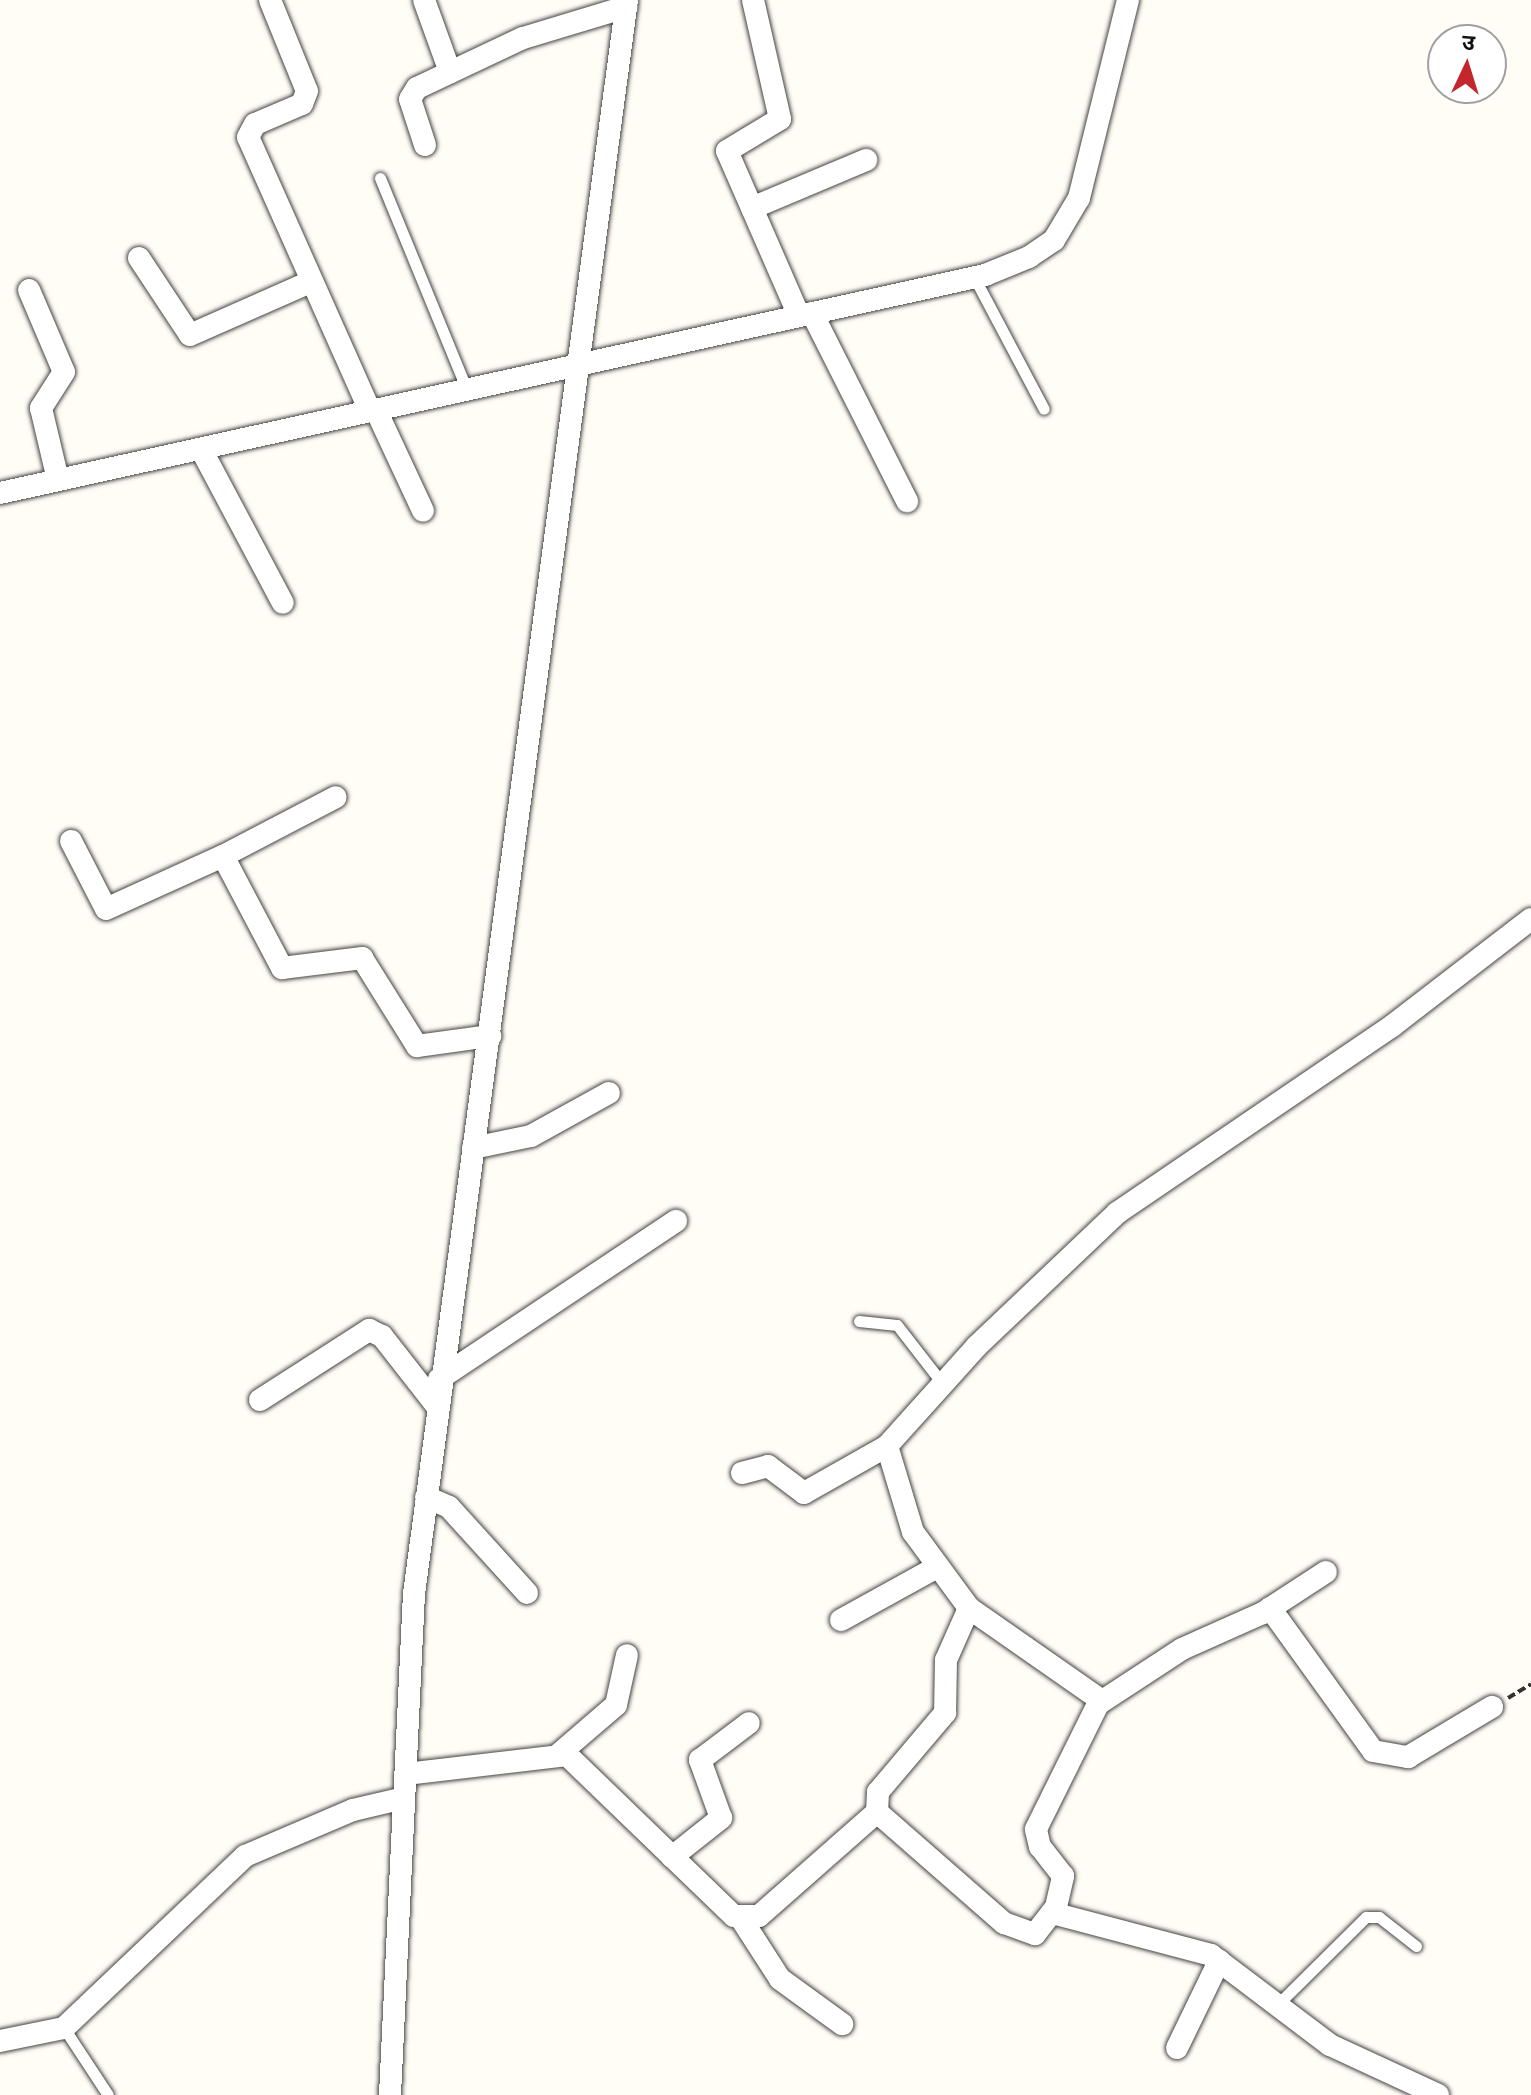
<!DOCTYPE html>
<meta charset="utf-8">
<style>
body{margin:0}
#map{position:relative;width:1531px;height:2095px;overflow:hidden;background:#fffdf5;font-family:"Source Serif 4","Noto Sans Devanagari",serif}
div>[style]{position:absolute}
.path>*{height:4px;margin-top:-2px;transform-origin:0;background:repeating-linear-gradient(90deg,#333 0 8px,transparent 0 12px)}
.roads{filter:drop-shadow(0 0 2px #444) drop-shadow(0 0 2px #444)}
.lane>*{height:11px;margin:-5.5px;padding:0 5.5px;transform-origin:5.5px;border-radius:5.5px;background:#fff}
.street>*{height:22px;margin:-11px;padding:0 11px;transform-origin:11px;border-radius:11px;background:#fff}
span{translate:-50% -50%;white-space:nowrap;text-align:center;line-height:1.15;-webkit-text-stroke:8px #fff;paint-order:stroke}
.north{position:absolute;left:1427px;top:24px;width:80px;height:80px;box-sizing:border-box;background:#fff;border:2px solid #a0a0a0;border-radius:50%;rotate:4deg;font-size:22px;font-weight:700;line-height:32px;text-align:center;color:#111}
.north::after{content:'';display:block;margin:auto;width:28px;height:36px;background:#c4262e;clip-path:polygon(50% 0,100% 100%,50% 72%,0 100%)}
</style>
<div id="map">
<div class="path">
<div style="left:1508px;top:1698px;width:27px;rotate:-31deg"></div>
</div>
<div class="roads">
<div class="lane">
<div style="left:380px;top:178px;width:229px;rotate:67.7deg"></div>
<div style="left:974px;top:277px;width:149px;rotate:62.1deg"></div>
<div style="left:859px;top:1321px;width:38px;rotate:6deg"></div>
<div style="left:897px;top:1325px;width:73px;rotate:52.2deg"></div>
<div style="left:1278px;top:2004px;width:124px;rotate:-44.7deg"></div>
<div style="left:1366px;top:1917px;width:13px"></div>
<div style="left:1379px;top:1917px;width:47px;rotate:38.1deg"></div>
<div style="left:64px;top:2028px;width:80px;rotate:56.7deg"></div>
</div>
<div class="street">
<div style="left:270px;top:0;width:98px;rotate:67.9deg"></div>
<div style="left:307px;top:91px;width:14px;rotate:111deg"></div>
<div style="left:302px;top:104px;width:51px;rotate:156.9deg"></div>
<div style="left:255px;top:124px;width:15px;rotate:118deg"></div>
<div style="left:248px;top:137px;width:300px;rotate:66deg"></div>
<div style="left:424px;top:0;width:77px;rotate:70.1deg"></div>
<div style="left:753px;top:0;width:122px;rotate:77.2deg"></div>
<div style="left:780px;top:119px;width:62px;rotate:148.9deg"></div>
<div style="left:727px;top:151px;width:180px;rotate:66.4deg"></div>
<div style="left:425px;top:145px;width:48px;rotate:-108.1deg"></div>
<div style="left:410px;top:99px;width:13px;rotate:-58deg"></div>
<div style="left:417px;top:88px;width:117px;rotate:-25.3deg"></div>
<div style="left:523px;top:38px;width:108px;rotate:-16.8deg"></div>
<div style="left:752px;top:208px;width:124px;rotate:-22.8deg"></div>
<div style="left:139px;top:258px;width:92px;rotate:56.5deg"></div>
<div style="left:190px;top:335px;width:131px;rotate:-23.8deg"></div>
<div style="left:29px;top:290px;width:89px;rotate:66.9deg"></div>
<div style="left:64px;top:372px;width:43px;rotate:122.6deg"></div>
<div style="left:41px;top:408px;width:74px;rotate:76.7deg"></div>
<div style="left:812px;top:313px;width:211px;rotate:63.2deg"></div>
<div style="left:376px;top:410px;width:111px;rotate:65deg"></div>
<div style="left:201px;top:449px;width:174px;rotate:62deg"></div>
<div style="left:0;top:493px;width:1009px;rotate:-12.48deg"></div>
<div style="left:985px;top:275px;width:48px;rotate:-22.2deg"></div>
<div style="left:1029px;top:257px;width:30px;rotate:-34deg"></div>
<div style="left:1054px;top:240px;width:49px;rotate:-59.2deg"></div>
<div style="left:1079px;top:198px;width:204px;rotate:-76.1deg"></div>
<div style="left:71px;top:841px;width:76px;rotate:62.8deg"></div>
<div style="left:106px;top:909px;width:128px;rotate:-24.4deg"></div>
<div style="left:223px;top:856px;width:127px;rotate:62.2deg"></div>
<div style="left:282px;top:968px;width:81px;rotate:-7.1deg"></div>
<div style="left:362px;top:958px;width:104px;rotate:58deg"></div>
<div style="left:417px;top:1046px;width:74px;rotate:-7.8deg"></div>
<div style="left:223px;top:856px;width:127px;rotate:-27.6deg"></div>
<div style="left:473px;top:1148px;width:59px;rotate:-11.7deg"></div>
<div style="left:531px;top:1136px;width:89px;rotate:-28.9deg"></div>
<div style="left:439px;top:1379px;width:285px;rotate:-33.7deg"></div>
<div style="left:260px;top:1400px;width:130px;rotate:-32.7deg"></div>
<div style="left:369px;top:1330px;width:14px;rotate:25deg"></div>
<div style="left:382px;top:1336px;width:88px;rotate:52deg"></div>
<div style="left:742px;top:1473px;width:27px;rotate:-15deg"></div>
<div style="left:768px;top:1466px;width:45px;rotate:36.9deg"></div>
<div style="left:804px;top:1493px;width:95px;rotate:-29.5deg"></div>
<div style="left:426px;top:1497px;width:25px;rotate:23deg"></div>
<div style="left:449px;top:1507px;width:116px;rotate:47.8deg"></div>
<div style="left:969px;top:1608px;width:161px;rotate:34.9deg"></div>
<div style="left:1270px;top:1608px;width:176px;rotate:54.2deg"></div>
<div style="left:1373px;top:1751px;width:36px;rotate:10deg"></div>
<div style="left:1408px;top:1757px;width:98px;rotate:-30.8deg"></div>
<div style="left:841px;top:1620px;width:110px;rotate:-28.9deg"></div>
<div style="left:559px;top:1754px;width:75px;rotate:-40.7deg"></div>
<div style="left:616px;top:1705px;width:51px;rotate:-77.6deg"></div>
<div style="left:406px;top:1774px;width:162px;rotate:-6.7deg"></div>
<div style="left:567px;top:1755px;width:232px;rotate:44deg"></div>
<div style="left:734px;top:1916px;width:25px"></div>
<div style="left:759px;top:1916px;width:157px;rotate:-41.4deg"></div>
<div style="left:877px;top:1812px;width:20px;rotate:-87deg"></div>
<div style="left:878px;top:1792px;width:104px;rotate:-49.7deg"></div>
<div style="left:945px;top:1713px;width:53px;rotate:-88.9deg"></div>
<div style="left:946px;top:1660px;width:57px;rotate:-66.1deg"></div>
<div style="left:969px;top:1608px;width:94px;rotate:-126.4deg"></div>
<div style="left:913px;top:1532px;width:90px;rotate:-106.8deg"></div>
<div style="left:887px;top:1446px;width:135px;rotate:-48deg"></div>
<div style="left:977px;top:1346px;width:193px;rotate:-43.5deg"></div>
<div style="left:1117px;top:1213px;width:333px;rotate:-34.2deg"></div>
<div style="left:1392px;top:1026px;width:175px;rotate:-37.6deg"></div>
<div style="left:877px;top:1812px;width:169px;rotate:41.2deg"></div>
<div style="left:1004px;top:1923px;width:33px;rotate:20deg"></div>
<div style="left:1035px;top:1934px;width:34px;rotate:-52deg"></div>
<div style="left:1056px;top:1907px;width:32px;rotate:-77deg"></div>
<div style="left:1063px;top:1876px;width:37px;rotate:-128deg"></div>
<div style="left:1040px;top:1847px;width:18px;rotate:-103deg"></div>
<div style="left:1036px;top:1829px;width:140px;rotate:-63.6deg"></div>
<div style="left:1098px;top:1704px;width:100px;rotate:-33.2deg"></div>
<div style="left:1182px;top:1649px;width:89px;rotate:-24deg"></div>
<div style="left:1263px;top:1613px;width:75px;rotate:-33.1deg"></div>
<div style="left:672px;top:1857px;width:63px;rotate:-38.5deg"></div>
<div style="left:721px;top:1818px;width:62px;rotate:-109.9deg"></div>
<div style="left:700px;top:1760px;width:61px;rotate:-37.1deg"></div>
<div style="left:1052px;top:1913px;width:164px;rotate:14.8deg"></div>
<div style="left:1211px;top:1955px;width:149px;rotate:37.1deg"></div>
<div style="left:1330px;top:2045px;width:119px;rotate:24.8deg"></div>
<div style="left:742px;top:1920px;width:70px;rotate:57.2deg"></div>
<div style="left:780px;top:1979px;width:77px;rotate:36deg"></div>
<div style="left:0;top:2041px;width:65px;rotate:-11.5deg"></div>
<div style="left:64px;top:2028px;width:250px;rotate:-43.5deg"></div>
<div style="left:245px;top:1856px;width:117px;rotate:-23.1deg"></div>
<div style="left:353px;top:1810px;width:52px;rotate:-13.2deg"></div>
<div style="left:1177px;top:2048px;width:97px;rotate:-64.2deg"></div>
<div style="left:390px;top:2095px;width:502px;rotate:-87.26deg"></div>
<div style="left:414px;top:1594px;width:1608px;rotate:-82.39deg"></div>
</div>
</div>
<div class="north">उ</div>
</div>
